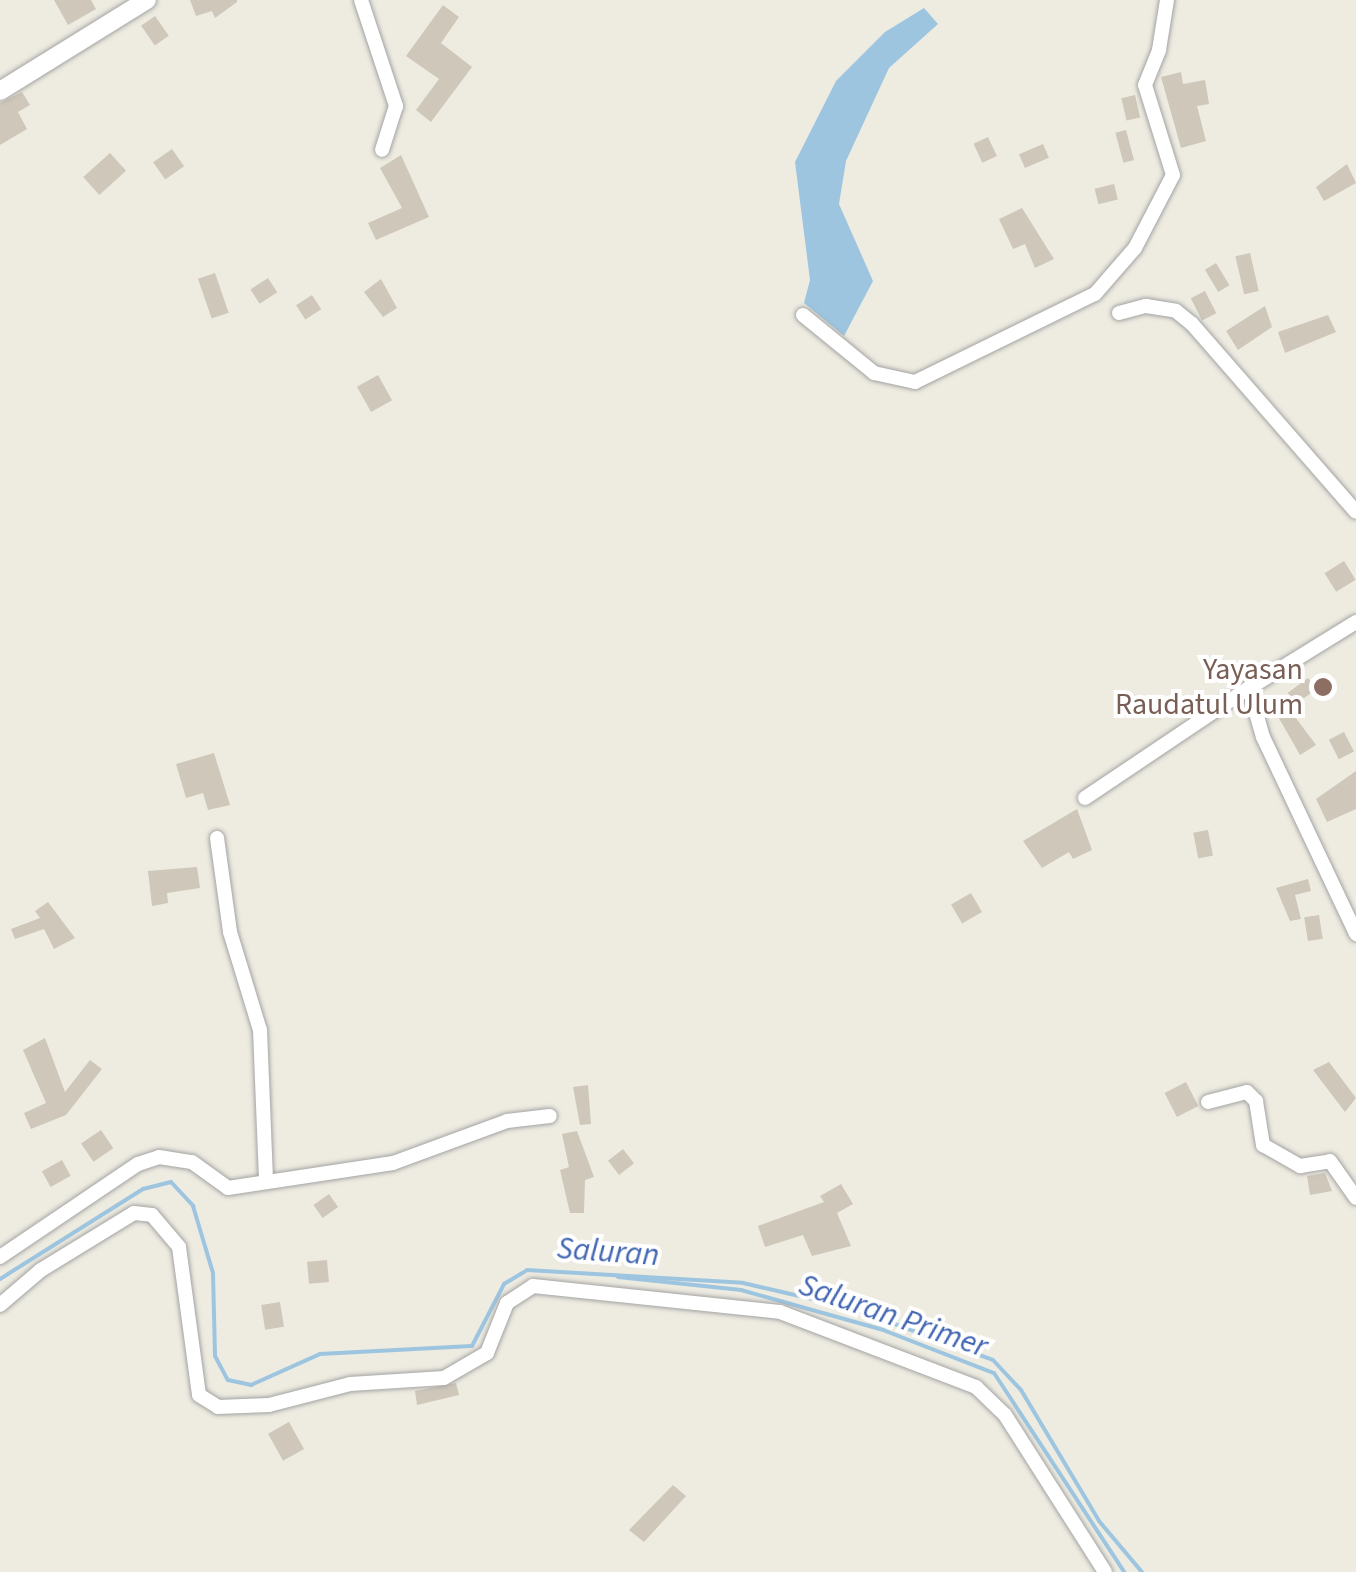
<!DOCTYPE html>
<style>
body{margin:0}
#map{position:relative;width:1356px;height:1572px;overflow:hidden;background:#eeece1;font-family:"Source Sans 3",sans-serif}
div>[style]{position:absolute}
.water>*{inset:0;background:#9dc5e0}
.stream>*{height:4px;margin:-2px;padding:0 2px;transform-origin:2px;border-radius:2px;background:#9dc5e0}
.building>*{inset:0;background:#cec7ba;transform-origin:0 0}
.roads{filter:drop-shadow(0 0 2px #a3a3a3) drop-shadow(0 0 2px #a3a3a3)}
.minor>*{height:14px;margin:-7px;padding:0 7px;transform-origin:7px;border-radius:7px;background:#fff}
.tertiary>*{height:18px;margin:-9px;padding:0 9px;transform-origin:9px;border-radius:9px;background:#fff}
.dots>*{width:28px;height:28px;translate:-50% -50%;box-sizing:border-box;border:5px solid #fff;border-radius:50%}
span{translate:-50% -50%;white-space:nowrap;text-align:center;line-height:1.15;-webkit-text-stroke:8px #fff;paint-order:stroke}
.education-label{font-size:30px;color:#785e54}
.right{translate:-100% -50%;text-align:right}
.water-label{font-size:32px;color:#4266b2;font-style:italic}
</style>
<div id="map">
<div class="water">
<div style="clip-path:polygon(924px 8px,938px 24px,889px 68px,846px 161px,839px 204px,873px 281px,844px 336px,804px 303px,810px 280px,795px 162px,836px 81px,885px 32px)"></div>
</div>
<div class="stream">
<div style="left:618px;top:1277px;width:124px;rotate:6deg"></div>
<div style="left:741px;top:1290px;width:148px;rotate:15.7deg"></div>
<div style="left:883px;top:1330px;width:119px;rotate:21.2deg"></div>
<div style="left:994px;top:1373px;width:238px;rotate:56.8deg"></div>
<div style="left:0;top:1279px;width:169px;rotate:-32.2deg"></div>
<div style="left:143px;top:1189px;width:29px;rotate:-14deg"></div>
<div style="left:171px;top:1182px;width:33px;rotate:47deg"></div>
<div style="left:193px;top:1206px;width:70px;rotate:73.4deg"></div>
<div style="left:213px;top:1273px;width:83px;rotate:88.6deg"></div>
<div style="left:215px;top:1356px;width:27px;rotate:62deg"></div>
<div style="left:228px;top:1380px;width:24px;rotate:12deg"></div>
<div style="left:251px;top:1385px;width:76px;rotate:-24.2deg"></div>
<div style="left:320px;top:1354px;width:152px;rotate:-3deg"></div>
<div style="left:472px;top:1346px;width:70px;rotate:-62.7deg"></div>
<div style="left:504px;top:1284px;width:27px;rotate:-31deg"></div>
<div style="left:527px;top:1270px;width:216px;rotate:3.4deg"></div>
<div style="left:743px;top:1283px;width:111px;rotate:13deg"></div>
<div style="left:851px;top:1308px;width:151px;rotate:20.1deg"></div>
<div style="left:993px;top:1360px;width:41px;rotate:47deg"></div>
<div style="left:1021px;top:1390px;width:152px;rotate:59.2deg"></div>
<div style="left:1099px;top:1521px;width:67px;rotate:49.9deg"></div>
</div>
<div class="building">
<div style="clip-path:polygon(54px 0,91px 0,96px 9px,68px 25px)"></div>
<div style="clip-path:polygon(190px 0,237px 0,237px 2px,215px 18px,212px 11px,196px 16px)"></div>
<div style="clip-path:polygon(443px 5px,459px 17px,441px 43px,472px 67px,431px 122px,416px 110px,439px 79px,406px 56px)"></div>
<div style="left:155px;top:16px;width:24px;height:17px;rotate:55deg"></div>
<div style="clip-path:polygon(1181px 72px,1183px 84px,1205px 80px,1209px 104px,1197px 106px,1206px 141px,1181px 148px,1161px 77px)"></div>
<div style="clip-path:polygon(22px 92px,30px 105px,18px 112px,27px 129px,0 145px,0 103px)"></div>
<div style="left:1135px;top:95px;width:23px;height:14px;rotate:77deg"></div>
<div style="left:1126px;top:130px;width:31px;height:11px;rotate:75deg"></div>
<div style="left:988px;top:137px;width:21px;height:16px;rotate:65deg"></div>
<div style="left:1043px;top:144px;width:15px;height:26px;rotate:67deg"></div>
<div style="left:172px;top:149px;width:21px;height:23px;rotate:55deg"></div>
<div style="left:110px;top:153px;width:24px;height:36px;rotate:48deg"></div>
<div style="clip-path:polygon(401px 155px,429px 217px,376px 240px,368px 223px,402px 208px,380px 168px)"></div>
<div style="clip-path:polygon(1347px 164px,1356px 183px,1324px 201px,1316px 187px)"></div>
<div style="left:1114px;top:184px;width:16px;height:20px;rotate:76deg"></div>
<div style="clip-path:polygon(1022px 208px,1054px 259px,1035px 268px,1025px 244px,1013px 249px,999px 219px)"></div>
<div style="left:1250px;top:253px;width:39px;height:15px;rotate:77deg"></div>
<div style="left:1216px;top:263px;width:26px;height:13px;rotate:59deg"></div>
<div style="left:215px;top:273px;width:42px;height:18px;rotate:71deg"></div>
<div style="left:268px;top:278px;width:17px;height:21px;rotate:57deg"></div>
<div style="clip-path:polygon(381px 279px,397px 308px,383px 317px,364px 292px)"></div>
<div style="left:1205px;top:291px;width:25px;height:16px;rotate:63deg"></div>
<div style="left:312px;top:295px;width:17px;height:19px;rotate:57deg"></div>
<div style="clip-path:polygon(1265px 306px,1272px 327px,1238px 350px,1226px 331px)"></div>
<div style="clip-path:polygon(1328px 315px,1336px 332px,1285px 353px,1278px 332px)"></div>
<div style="left:378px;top:375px;width:29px;height:24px;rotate:61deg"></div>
<div style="left:1344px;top:561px;width:22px;height:23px;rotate:58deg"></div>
<div style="left:1308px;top:678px;width:14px;height:25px;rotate:54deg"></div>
<div style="clip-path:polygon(1287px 706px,1316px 745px,1300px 755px,1276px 713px)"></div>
<div style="left:1344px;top:732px;width:22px;height:17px;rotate:63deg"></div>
<div style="clip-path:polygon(214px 753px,230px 805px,208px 810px,203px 793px,186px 798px,176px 764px)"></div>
<div style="clip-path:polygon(1356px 771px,1356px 809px,1327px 822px,1316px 799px)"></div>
<div style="clip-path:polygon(1077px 809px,1092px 850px,1073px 859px,1069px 852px,1042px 868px,1023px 841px)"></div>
<div style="left:1208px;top:830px;width:26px;height:15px;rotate:79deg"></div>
<div style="clip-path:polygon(197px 867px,200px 888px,167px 893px,168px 903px,152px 906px,148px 871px)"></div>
<div style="clip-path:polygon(1308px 879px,1311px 891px,1295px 895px,1301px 919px,1290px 921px,1276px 888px)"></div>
<div style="left:971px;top:893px;width:22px;height:23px;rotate:60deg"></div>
<div style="clip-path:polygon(48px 902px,75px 938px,54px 949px,44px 929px,15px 939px,11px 929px,40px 918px,35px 911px)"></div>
<div style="left:1319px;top:915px;width:24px;height:15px;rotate:81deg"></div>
<div style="clip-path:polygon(45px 1038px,65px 1092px,90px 1060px,102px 1069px,66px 1115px,31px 1129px,24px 1113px,46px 1103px,23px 1050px)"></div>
<div style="clip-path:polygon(1329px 1062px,1356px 1098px,1345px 1112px,1313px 1070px)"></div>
<div style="left:1186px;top:1082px;width:27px;height:24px;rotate:63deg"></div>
<div style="clip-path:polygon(588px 1085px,591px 1124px,580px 1125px,573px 1087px)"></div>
<div style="left:101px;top:1130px;width:22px;height:24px;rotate:56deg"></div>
<div style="clip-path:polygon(577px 1131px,594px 1177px,585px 1180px,584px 1213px,570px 1213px,560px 1170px,569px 1167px,562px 1134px)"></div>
<div style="left:623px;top:1149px;width:18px;height:19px;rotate:52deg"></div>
<div style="left:62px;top:1160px;width:18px;height:23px;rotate:61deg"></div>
<div style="clip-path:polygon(1325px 1173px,1332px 1191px,1310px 1195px,1307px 1176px)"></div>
<div style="clip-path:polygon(841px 1184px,853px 1204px,837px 1213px,851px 1246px,812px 1256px,803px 1235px,765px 1247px,758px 1226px,824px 1202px,820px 1196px)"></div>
<div style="left:329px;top:1194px;width:16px;height:19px;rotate:55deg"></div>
<div style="left:327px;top:1260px;width:22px;height:20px;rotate:85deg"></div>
<div style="left:280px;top:1302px;width:25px;height:19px;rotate:81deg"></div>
<div style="clip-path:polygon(456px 1383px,459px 1395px,417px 1405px,415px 1391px)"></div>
<div style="left:289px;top:1422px;width:31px;height:24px;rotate:61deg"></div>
<div style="clip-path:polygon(673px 1485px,686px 1496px,644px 1542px,629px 1530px)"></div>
</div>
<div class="roads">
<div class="minor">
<div style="left:361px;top:0;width:112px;rotate:71.7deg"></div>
<div style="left:396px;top:106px;width:46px;rotate:107.7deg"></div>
<div style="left:1119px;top:313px;width:28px;rotate:-15deg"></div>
<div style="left:1146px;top:306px;width:30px;rotate:9deg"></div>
<div style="left:1176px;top:311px;width:21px;rotate:39deg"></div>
<div style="left:1192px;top:324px;width:249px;rotate:48.9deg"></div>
<div style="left:803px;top:315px;width:92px;rotate:39.2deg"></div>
<div style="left:874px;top:373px;width:42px;rotate:12.4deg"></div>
<div style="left:915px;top:382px;width:200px;rotate:-26.1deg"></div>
<div style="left:1095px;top:294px;width:61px;rotate:-49deg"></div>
<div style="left:1135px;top:248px;width:82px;rotate:-62.5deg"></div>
<div style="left:1173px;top:175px;width:94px;rotate:-107.3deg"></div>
<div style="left:1145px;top:85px;width:38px;rotate:-68deg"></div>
<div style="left:1159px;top:50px;width:51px;rotate:-80.9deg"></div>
<div style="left:1356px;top:622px;width:126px;rotate:148.3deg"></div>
<div style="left:1249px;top:688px;width:51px;rotate:74.1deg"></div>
<div style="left:1263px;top:737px;width:218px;rotate:64.7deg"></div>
<div style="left:1085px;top:798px;width:197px;rotate:-33.9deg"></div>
<div style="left:217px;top:838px;width:95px;rotate:82.1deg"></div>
<div style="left:230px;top:932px;width:102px;rotate:73deg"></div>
<div style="left:260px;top:1030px;width:152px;rotate:87.7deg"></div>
<div style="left:1208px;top:1102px;width:40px;rotate:-14.4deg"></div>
<div style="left:1247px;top:1092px;width:13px;rotate:45deg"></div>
<div style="left:1256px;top:1101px;width:45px;rotate:81deg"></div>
<div style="left:1263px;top:1145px;width:43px;rotate:29.6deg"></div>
<div style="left:1300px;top:1166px;width:30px;rotate:-9deg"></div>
<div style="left:1330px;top:1161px;width:45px;rotate:54.9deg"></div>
<div style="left:0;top:1257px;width:166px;rotate:-34deg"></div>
<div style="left:138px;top:1164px;width:22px;rotate:-18deg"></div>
<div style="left:159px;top:1157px;width:33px;rotate:9deg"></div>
<div style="left:192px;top:1162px;width:44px;rotate:35.8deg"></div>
<div style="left:228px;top:1188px;width:167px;rotate:-8.6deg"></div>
<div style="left:393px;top:1163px;width:121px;rotate:-20.2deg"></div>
<div style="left:507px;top:1121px;width:43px;rotate:-6.6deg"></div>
<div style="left:0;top:1305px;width:54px;rotate:-40.5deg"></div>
<div style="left:41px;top:1270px;width:109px;rotate:-31.5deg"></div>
<div style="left:134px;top:1213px;width:18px;rotate:6deg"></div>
<div style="left:152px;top:1215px;width:42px;rotate:49.8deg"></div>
<div style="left:179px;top:1247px;width:149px;rotate:82.3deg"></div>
<div style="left:199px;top:1395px;width:22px;rotate:32deg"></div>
<div style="left:218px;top:1407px;width:51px;rotate:-2.2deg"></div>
<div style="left:269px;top:1405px;width:84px;rotate:-14.5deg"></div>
<div style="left:350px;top:1384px;width:94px;rotate:-3.7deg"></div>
<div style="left:444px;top:1378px;width:50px;rotate:-30.2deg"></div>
<div style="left:487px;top:1353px;width:54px;rotate:-68.2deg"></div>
<div style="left:507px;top:1303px;width:31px;rotate:-33deg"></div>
<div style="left:533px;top:1286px;width:248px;rotate:6deg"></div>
<div style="left:780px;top:1312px;width:210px;rotate:20.9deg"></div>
<div style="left:976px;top:1387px;width:40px;rotate:44deg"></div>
<div style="left:1005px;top:1415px;width:186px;rotate:57.5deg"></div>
</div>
<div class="tertiary">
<div style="left:0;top:91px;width:173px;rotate:-31.8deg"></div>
</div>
</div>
<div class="dots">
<div style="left:1323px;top:687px;background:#8d6e63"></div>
</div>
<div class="education-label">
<span class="right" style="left:1303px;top:687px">Yayasan<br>Raudatul Ulum</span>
</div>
<div class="water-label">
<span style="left:608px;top:1252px;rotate:4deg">Saluran</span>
<span style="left:893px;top:1316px;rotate:19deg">Saluran Primer</span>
</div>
</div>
